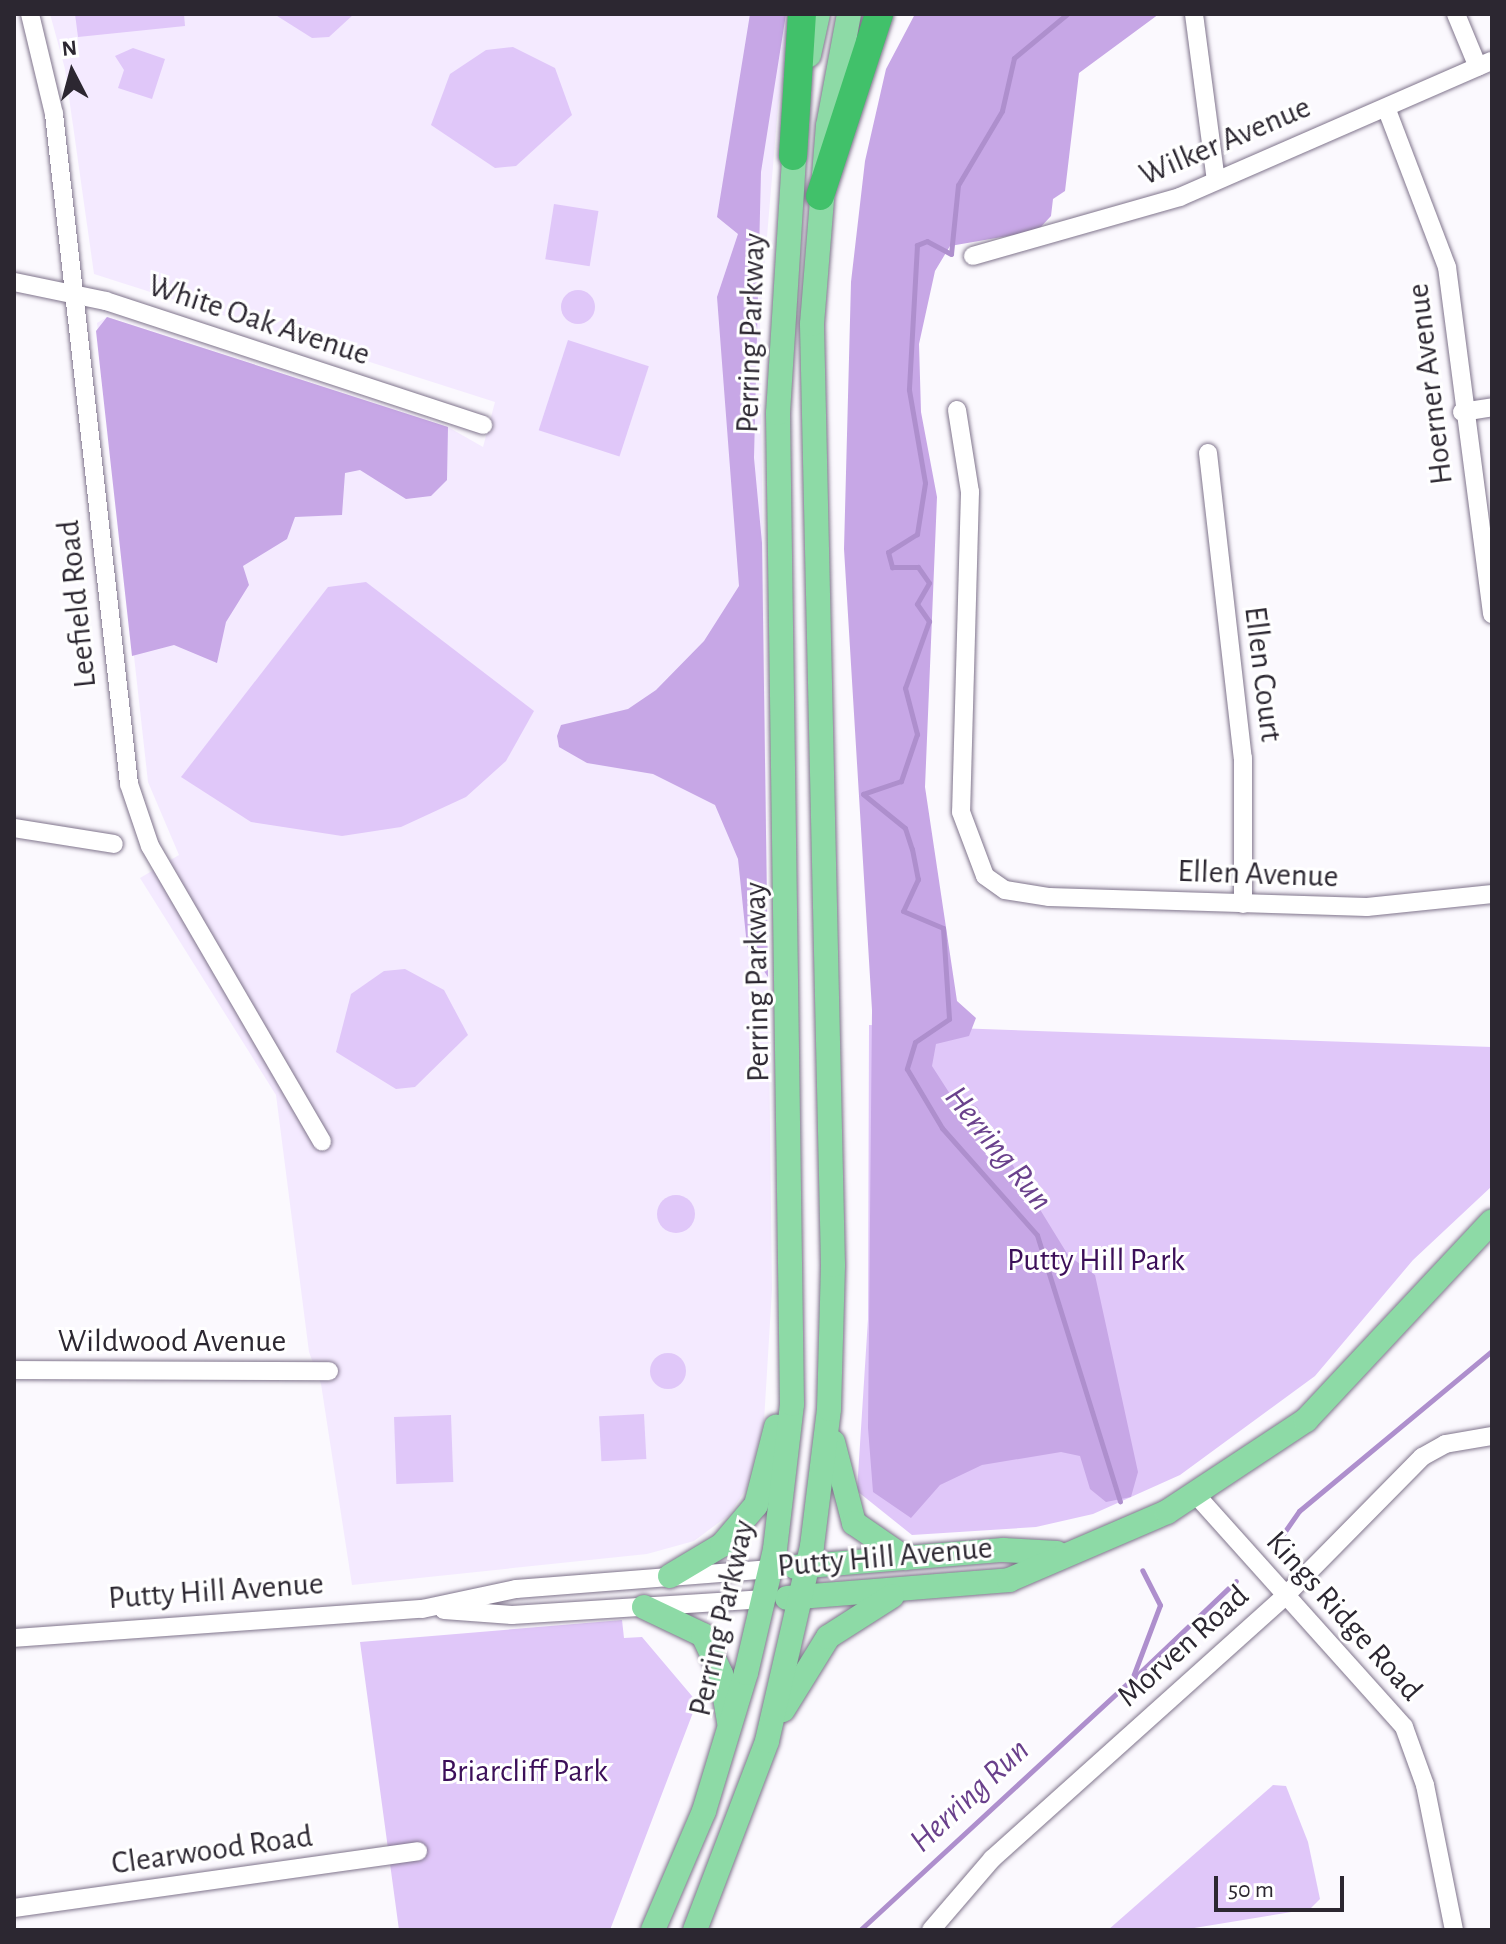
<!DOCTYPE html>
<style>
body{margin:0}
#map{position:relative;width:1506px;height:1944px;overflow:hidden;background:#fbf9fe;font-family:"Alegreya Sans",sans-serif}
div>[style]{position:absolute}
.built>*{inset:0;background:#f4eaff}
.green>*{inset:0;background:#e0c7f9;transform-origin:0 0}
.round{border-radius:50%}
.forest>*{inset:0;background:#c7a7e6}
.stream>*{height:5px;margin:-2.5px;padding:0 2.5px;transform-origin:2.5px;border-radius:2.5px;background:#ae8fcd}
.roads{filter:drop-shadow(0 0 2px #80758c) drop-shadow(0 0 2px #80758c)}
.minor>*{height:18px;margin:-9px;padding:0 9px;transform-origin:9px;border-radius:9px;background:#fff}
.major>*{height:24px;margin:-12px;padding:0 12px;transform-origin:12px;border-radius:12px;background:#8ddaa6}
.highway>*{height:28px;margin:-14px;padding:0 14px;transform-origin:14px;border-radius:14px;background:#41c16a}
span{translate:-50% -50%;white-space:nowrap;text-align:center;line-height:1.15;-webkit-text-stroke:6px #fff;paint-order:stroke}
.street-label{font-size:32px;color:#2c2731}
.park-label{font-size:32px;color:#3c0f59}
.water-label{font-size:34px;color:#6a418c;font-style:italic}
.frame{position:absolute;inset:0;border:16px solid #2c2731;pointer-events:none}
.north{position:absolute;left:32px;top:32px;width:80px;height:80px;-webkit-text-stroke:6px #fff;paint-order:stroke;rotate:354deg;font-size:22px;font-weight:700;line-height:32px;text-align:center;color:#2c2731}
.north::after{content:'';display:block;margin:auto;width:28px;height:36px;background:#2c2731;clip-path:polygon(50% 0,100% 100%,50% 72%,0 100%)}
.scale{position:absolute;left:1214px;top:1876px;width:130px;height:36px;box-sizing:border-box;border:4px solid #2c2731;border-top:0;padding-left:10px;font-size:24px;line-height:28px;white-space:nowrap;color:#2c2731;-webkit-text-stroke:6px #fff;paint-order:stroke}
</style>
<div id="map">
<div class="built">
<div style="clip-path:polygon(50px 14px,796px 14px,778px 107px,760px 319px,772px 1290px,764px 1421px,746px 1489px,729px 1515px,694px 1541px,647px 1554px,352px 1585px,321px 1384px,309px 1352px,276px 1095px,140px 878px,179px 855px,148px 782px,97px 323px,107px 317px,448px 427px,483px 447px,495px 402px,94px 274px,65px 69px)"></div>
</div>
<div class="green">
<div style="clip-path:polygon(75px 14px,184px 14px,185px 26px,78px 37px)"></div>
<div style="clip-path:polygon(274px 14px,354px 14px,329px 37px,312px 38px)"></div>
<div style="clip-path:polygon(513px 47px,555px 68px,572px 115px,516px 166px,495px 168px,431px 125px,450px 74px,486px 50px)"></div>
<div style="clip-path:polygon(133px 48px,165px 59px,152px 99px,118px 88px,124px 70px,115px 56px)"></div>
<div style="left:554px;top:204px;width:45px;height:56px;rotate:9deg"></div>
<div class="round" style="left:561px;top:290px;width:34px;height:34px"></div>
<div style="left:568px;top:340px;width:85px;height:95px;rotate:18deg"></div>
<div style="clip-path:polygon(366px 582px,534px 711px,506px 761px,466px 797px,401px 827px,342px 836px,251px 822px,181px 777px,328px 587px)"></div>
<div style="clip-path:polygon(405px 969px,444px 990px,468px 1035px,415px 1087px,396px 1089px,336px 1052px,351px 994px,384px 971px)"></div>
<div style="clip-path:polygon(869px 1025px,1492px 1047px,1492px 1186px,1413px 1260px,1315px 1376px,1180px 1475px,1093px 1514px,1036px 1527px,912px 1535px,857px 1491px,868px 1319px)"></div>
<div class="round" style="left:657px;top:1195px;width:38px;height:38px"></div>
<div class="round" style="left:650px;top:1353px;width:36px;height:36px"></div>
<div style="left:644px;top:1414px;width:45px;height:45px;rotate:87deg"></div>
<div style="left:451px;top:1415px;width:67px;height:57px;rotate:88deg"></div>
<div style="clip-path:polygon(622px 1620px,624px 1638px,642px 1637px,697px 1702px,610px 1930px,399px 1930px,360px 1642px)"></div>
<div style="clip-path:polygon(1273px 1785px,1286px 1786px,1308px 1842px,1320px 1899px,1310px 1909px,1182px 1930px,1108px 1930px)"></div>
</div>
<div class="forest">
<div style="clip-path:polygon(750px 14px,786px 14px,761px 172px,754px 458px,762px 543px,768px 977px,747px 946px,738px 859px,715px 805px,653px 774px,587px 763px,559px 747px,557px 736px,561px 725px,628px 709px,656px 690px,704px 641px,739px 586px,717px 297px,738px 234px,717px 217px)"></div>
<div style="clip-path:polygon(915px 14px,1159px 14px,1079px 73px,1065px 191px,1053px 199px,1051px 216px,1037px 231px,950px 246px,935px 271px,919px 344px,921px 412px,937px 497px,925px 787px,957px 1001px,976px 1018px,969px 1036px,936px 1044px,932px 1066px,950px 1094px,977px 1107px,1068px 1255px,1095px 1275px,1138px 1472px,1131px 1497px,1106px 1502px,1090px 1489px,1080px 1456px,1061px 1452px,982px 1465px,940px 1485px,911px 1518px,873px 1492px,868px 1428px,872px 1010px,844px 549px,851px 282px,865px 161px,886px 69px)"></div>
<div style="clip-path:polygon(107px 317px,448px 427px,447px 480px,431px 496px,406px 499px,360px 470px,345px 473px,342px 515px,295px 517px,287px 539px,243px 566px,249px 585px,226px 622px,217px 663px,174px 645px,132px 656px,96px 331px)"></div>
</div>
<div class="stream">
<div style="left:1067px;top:14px;width:69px;rotate:140.3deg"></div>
<div style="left:1014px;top:58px;width:54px;rotate:102.8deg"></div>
<div style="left:1002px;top:111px;width:86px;rotate:120.7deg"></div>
<div style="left:958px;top:185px;width:69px;rotate:95.8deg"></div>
<div style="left:951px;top:254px;width:27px;rotate:-152deg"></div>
<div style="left:927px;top:241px;width:11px;rotate:158deg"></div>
<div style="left:917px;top:245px;width:145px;rotate:93.2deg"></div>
<div style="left:909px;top:390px;width:94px;rotate:80.2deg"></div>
<div style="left:925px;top:483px;width:52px;rotate:98.9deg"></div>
<div style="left:917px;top:534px;width:34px;rotate:148deg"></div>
<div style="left:888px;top:552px;width:16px;rotate:75deg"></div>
<div style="left:892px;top:567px;width:26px"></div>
<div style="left:918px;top:567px;width:19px;rotate:55deg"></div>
<div style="left:929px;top:583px;width:24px;rotate:120deg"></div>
<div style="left:917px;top:604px;width:21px;rotate:55deg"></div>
<div style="left:929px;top:621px;width:71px;rotate:109.7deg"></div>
<div style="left:905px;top:688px;width:48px;rotate:75.4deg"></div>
<div style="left:917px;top:734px;width:50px;rotate:108.8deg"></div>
<div style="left:901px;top:781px;width:40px;rotate:161.1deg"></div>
<div style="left:863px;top:794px;width:54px;rotate:39deg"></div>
<div style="left:905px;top:828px;width:22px;rotate:72deg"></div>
<div style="left:912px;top:849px;width:31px;rotate:79deg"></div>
<div style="left:918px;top:879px;width:35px;rotate:115deg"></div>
<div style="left:903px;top:911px;width:43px;rotate:23deg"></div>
<div style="left:943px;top:928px;width:91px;rotate:86.2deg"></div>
<div style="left:949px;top:1019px;width:41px;rotate:145.9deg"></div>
<div style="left:915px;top:1042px;width:28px;rotate:107deg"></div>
<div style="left:907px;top:1069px;width:69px;rotate:59.3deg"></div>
<div style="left:942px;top:1128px;width:143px;rotate:48.4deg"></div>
<div style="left:1037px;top:1235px;width:279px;rotate:72.7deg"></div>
<div style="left:1274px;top:1547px;width:44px;rotate:-55.2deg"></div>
<div style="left:1299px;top:1511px;width:251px;rotate:-39.7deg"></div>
<div style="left:1133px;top:1679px;width:142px;rotate:-43.6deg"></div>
<div style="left:860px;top:1930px;width:370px;rotate:-42.7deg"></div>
<div style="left:1132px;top:1679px;width:79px;rotate:-69.3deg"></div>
<div style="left:1160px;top:1605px;width:39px;rotate:-117deg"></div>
</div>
<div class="roads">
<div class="minor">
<div style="left:30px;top:14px;width:103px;rotate:76.5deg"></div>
<div style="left:54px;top:114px;width:674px;rotate:83.61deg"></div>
<div style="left:129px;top:784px;width:65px;rotate:71.3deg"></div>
<div style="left:150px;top:846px;width:342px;rotate:59.8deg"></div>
<div style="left:1194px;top:14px;width:167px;rotate:82.5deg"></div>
<div style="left:1456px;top:14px;width:57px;rotate:67.5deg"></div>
<div style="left:1387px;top:110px;width:168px;rotate:69.1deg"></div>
<div style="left:1447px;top:267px;width:350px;rotate:82.6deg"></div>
<div style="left:973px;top:256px;width:215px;rotate:-15.9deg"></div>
<div style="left:1180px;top:197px;width:340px;rotate:-23.6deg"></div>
<div style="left:14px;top:282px;width:94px;rotate:11.7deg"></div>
<div style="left:106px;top:301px;width:397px;rotate:18.2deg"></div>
<div style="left:957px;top:410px;width:83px;rotate:81deg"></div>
<div style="left:970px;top:492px;width:320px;rotate:91.6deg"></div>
<div style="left:961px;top:812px;width:68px;rotate:69.4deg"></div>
<div style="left:985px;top:876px;width:24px;rotate:35deg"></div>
<div style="left:1005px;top:890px;width:45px;rotate:9deg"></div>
<div style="left:1049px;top:897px;width:318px;rotate:1.8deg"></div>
<div style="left:1367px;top:907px;width:126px;rotate:-5.9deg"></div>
<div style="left:1462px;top:412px;width:30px;rotate:-9deg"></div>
<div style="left:1208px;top:453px;width:307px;rotate:83.5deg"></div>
<div style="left:1243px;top:758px;width:146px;rotate:90deg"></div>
<div style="left:14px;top:828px;width:101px;rotate:9.1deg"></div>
<div style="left:14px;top:1370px;width:315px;rotate:0.2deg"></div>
<div style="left:1197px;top:1496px;width:310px;rotate:48.1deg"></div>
<div style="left:1404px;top:1727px;width:62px;rotate:70.1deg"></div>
<div style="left:1425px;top:1785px;width:148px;rotate:78.7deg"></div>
<div style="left:444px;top:1610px;width:68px;rotate:4.2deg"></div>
<div style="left:512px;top:1615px;width:254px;rotate:-3.6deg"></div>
<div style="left:14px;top:1638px;width:409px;rotate:-4.1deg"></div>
<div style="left:422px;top:1609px;width:96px;rotate:-12deg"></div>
<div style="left:516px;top:1589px;width:256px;rotate:-4.5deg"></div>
<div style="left:14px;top:1908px;width:408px;rotate:-8deg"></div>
<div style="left:931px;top:1930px;width:94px;rotate:-49.3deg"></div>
<div style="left:992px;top:1859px;width:395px;rotate:-41.9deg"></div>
<div style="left:1286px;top:1595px;width:194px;rotate:-45.4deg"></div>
<div style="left:1422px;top:1457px;width:26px;rotate:-29deg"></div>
<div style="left:1445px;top:1444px;width:48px;rotate:-9.7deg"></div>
</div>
<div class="major">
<div style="left:809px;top:55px;width:42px;rotate:-77.6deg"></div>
<div style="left:833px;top:1442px;width:84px;rotate:75.5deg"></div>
<div style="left:854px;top:1523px;width:62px;rotate:34.5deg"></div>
<div style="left:795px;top:1567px;width:209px;rotate:-4.7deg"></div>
<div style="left:1003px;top:1550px;width:54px;rotate:3.2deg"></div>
<div style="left:670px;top:1576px;width:61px;rotate:-30.8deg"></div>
<div style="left:722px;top:1545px;width:52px;rotate:-49.6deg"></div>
<div style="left:756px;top:1505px;width:81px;rotate:-75.6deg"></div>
<div style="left:787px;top:1598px;width:223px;rotate:-4.6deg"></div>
<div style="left:1009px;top:1580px;width:172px;rotate:-23.3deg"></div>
<div style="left:1167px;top:1512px;width:167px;rotate:-33.5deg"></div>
<div style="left:1306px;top:1420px;width:272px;rotate:-46.9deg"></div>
<div style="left:644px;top:1607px;width:65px;rotate:25.4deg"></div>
<div style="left:703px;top:1635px;width:43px;rotate:65.2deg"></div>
<div style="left:721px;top:1674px;width:49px;rotate:80.5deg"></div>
<div style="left:783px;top:1710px;width:86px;rotate:-58.3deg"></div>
<div style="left:828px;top:1637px;width:76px;rotate:-32.6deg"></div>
<div style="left:653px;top:1930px;width:129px;rotate:-66.8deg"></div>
<div style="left:704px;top:1811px;width:144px;rotate:-73.1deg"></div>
<div style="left:746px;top:1673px;width:127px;rotate:-76.8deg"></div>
<div style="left:775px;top:1549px;width:146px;rotate:-83.3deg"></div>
<div style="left:792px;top:1404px;width:991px;rotate:-90.81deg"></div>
<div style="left:778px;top:413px;width:275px;rotate:-86.4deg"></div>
<div style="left:695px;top:1930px;width:202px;rotate:-69.1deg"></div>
<div style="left:767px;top:1741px;width:200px;rotate:-77deg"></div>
<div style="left:812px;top:1546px;width:138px;rotate:-82.9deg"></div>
<div style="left:829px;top:1409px;width:144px;rotate:-88.4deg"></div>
<div style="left:833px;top:1265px;width:941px;rotate:-91.28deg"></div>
<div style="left:812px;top:324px;width:199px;rotate:-85.4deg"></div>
<div style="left:828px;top:126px;width:114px;rotate:-79.4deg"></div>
</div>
<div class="highway">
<div style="left:793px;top:156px;width:142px;rotate:-86.4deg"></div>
<div style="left:820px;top:196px;width:191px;rotate:-72deg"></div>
</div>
</div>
<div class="street-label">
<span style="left:1225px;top:141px;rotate:-23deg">Wilker Avenue</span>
<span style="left:259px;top:320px;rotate:18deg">White Oak Avenue</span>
<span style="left:751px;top:333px;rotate:-88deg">Perring Parkway</span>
<span style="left:1430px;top:384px;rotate:-97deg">Hoerner Avenue</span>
<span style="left:77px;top:604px;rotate:-96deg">Leefield Road</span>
<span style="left:1263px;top:674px;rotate:83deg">Ellen Court</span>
<span style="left:1258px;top:874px;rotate:2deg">Ellen Avenue</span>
<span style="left:757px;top:982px;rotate:-91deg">Perring Parkway</span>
<span style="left:172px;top:1341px">Wildwood Avenue</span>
<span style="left:885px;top:1557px;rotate:-5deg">Putty Hill Avenue</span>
<span style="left:216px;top:1591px;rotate:-4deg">Putty Hill Avenue</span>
<span style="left:1344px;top:1616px;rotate:48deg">Kings Ridge Road</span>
<span style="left:722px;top:1618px;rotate:-77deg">Perring Parkway</span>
<span style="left:1183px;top:1646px;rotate:-42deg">Morven Road</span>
<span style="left:212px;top:1850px;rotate:-8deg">Clearwood Road</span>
</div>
<div class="park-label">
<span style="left:1096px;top:1260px">Putty Hill Park</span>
<span style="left:524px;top:1771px">Briarcliff Park</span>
</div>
<div class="water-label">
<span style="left:998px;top:1149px;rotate:51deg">Herring Run</span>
<span style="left:970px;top:1796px;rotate:-43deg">Herring Run</span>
</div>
<div class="frame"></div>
<div class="north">N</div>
<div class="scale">50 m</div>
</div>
